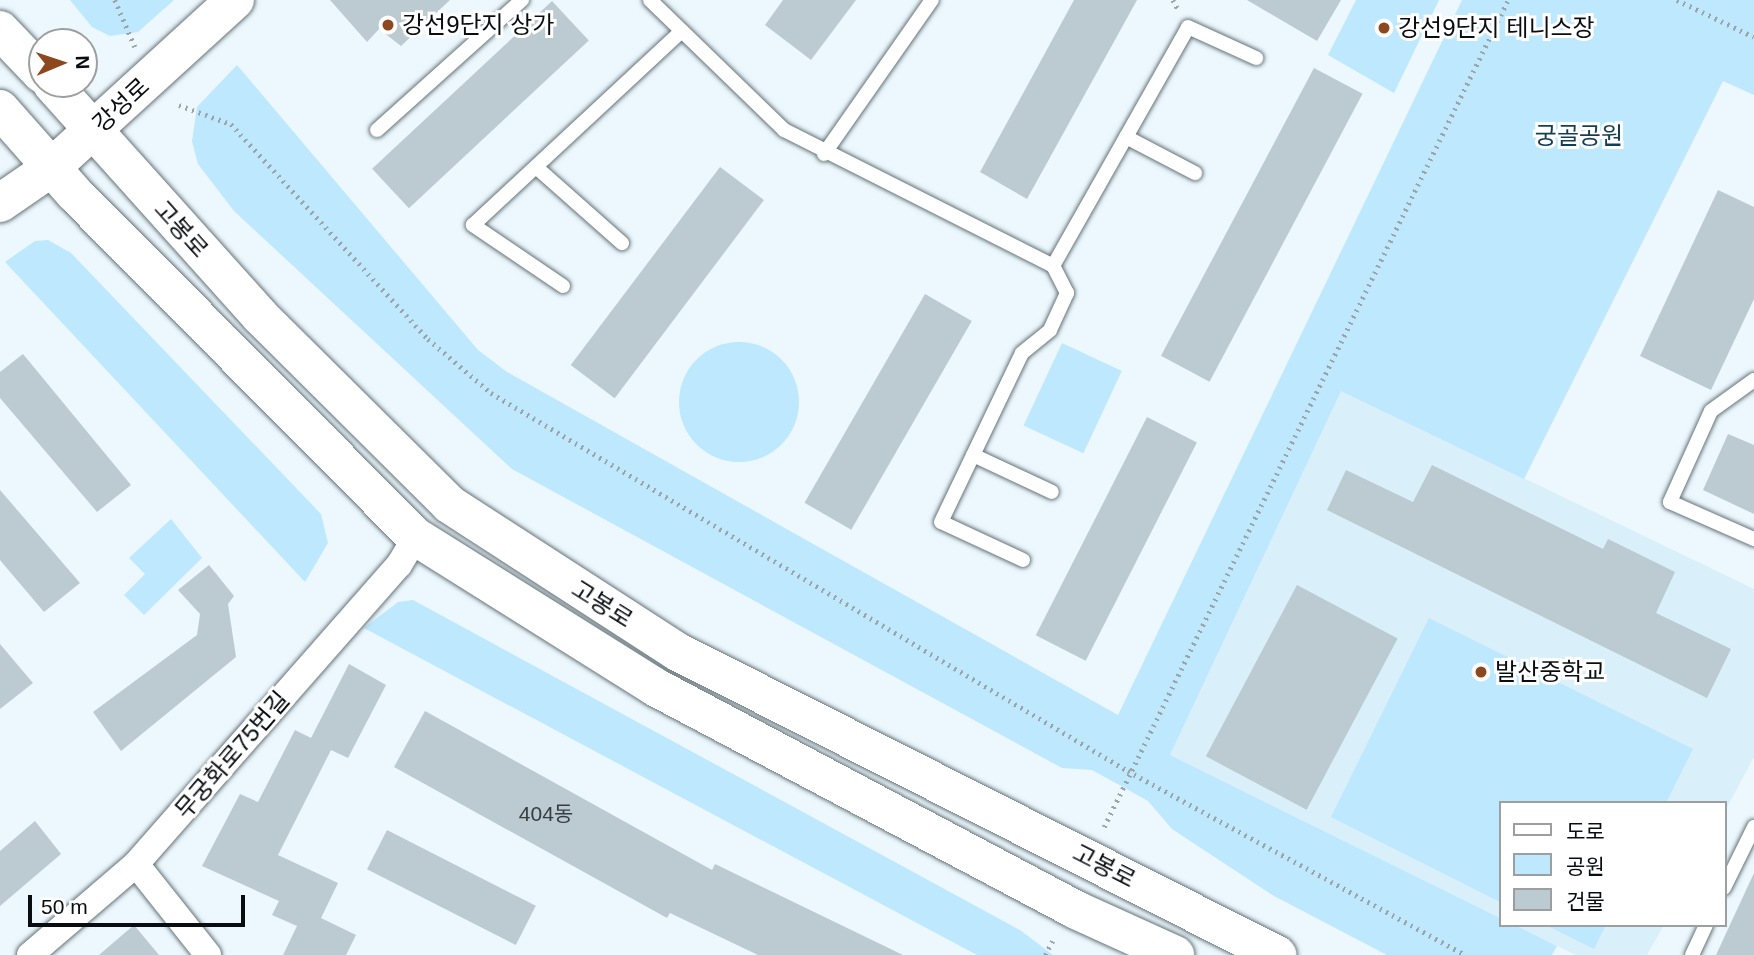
<!DOCTYPE html>
<meta charset="utf-8">
<style>
body{margin:0}
#map{position:relative;width:1754px;height:955px;overflow:hidden;background:#ecf8fe;font-family:Arial,"Noto Sans KR",sans-serif}
div>[style]{position:absolute}
.built>*{inset:0;background:#d9effa}
.green>*{inset:0;background:#bde8fd;transform-origin:0 0}
.round{border-radius:50%}
.building>*{inset:0;background:#bccad1;transform-origin:0 0}
.path>*{height:4.5px;margin-top:-2.25px;transform-origin:0;background:repeating-linear-gradient(90deg,#9ba4a9 0 2px,transparent 0 7px)}
.roads{filter:drop-shadow(0 0 2px #667379) drop-shadow(0 0 2px #667379)}
.lane>*{height:14px;margin:-7px;padding:0 7px;transform-origin:7px;border-radius:7px;background:#fff}
.street>*{height:26px;margin:-13px;padding:0 13px;transform-origin:13px;border-radius:13px;background:#fff}
.secondary>*{height:38px;margin:-19px;padding:0 19px;transform-origin:19px;border-radius:19px;background:#fff}
.dots>*{width:19px;height:19px;translate:-50% -50%;box-sizing:border-box;border:4px solid #fff;border-radius:50%}
span{translate:-50% -50%;white-space:nowrap;text-align:center;line-height:1.15;-webkit-text-stroke:6px #fff;paint-order:stroke}
.number-label{font-size:21px;color:#363c40}
.number-label span{-webkit-text-stroke-width:0}
.poi-label{font-size:24px;color:#090d10}
.left{translate:0 -50%;text-align:left}
.street-label{font-size:24px;color:#090d10}
.park-label{font-size:24px;color:#133e50}
.legend{position:absolute;left:1499px;top:801px;width:228px;height:126px;box-sizing:border-box;background:#fff;border:2px solid #9d9e9f;margin:0;padding:9px 12px;list-style:none;font-size:21px;color:#090d10}
.legend li{display:flex;align-items:center;gap:14px;height:35px}
.legend b{width:35px;border:2px solid #9d9e9f}
.north{position:absolute;left:28px;top:28px;width:70px;height:70px;box-sizing:border-box;background:#fff;border:2px solid #9d9e9f;border-radius:50%;rotate:88deg;font-size:19px;font-weight:700;line-height:28px;text-align:center;color:#090d10}
.north::after{content:'';display:block;margin:auto;width:24px;height:32px;background:#8e481f;clip-path:polygon(50% 0,100% 100%,50% 72%,0 100%)}
.scale{position:absolute;left:28px;top:895px;width:217px;height:32px;box-sizing:border-box;border:4px solid #090d10;border-top:0;padding-left:9px;font-size:21px;line-height:24px;white-space:nowrap;color:#090d10;-webkit-text-stroke:5px #fff;paint-order:stroke}
</style>
<div id="map">
<div class="built">
<div style="clip-path:polygon(1341px 390px,1754px 589px,1754px 757px,1724px 813px,1724px 803px,1500px 803px,1500px 918px,1170px 755px)"></div>
<div style="clip-path:polygon(1515px 925px,1664px 925px,1647px 955px,1576px 955px)"></div>
</div>
<div class="green">
<div style="clip-path:polygon(70px 0,174px 0,138px 32px,110px 36px,92px 27px)"></div>
<div style="clip-path:polygon(1356px 0,1439px 0,1394px 93px,1328px 55px)"></div>
<div style="clip-path:polygon(1462px 0,1754px 0,1754px 95px,1723px 81px,1524px 479px,1341px 391px,1170px 755px,1500px 918px,1500px 925px,1515px 925px,1557px 946px,1552px 955px,1387px 955px,1274px 896px,1172px 829px,1148px 801px,1123px 787px,1092px 770px,1062px 768px,512px 469px,234px 211px,198px 164px,192px 141px,197px 107px,237px 65px,478px 350px,507px 372px,1118px 715px)"></div>
<div style="clip-path:polygon(48px 240px,71px 253px,321px 514px,328px 543px,305px 582px,5px 262px,35px 241px)"></div>
<div class="round" style="left:679px;top:342px;width:120px;height:120px"></div>
<div style="left:1062px;top:343px;width:66px;height:91px;rotate:25deg"></div>
<div style="clip-path:polygon(171px 519px,202px 558px,144px 615px,124px 595px,145px 574px,129px 558px)"></div>
<div style="clip-path:polygon(413px 600px,1020px 930px,1053px 955px,977px 955px,364px 628px,398px 602px)"></div>
<div style="clip-path:polygon(1429px 618px,1693px 749px,1666px 803px,1500px 803px,1500px 902px,1331px 817px)"></div>
<div style="clip-path:polygon(1546px 925px,1606px 925px,1594px 949px)"></div>
</div>
<div class="building">
<div style="clip-path:polygon(330px 0,450px 0,401px 46px,379px 29px,367px 42px)"></div>
<div style="clip-path:polygon(783px 0,856px 0,811px 60px,765px 25px)"></div>
<div style="clip-path:polygon(1074px 0,1137px 0,1027px 199px,980px 172px)"></div>
<div style="clip-path:polygon(1247px 0,1341px 0,1317px 41px)"></div>
<div style="left:552px;top:1px;width:54px;height:246px;rotate:47deg"></div>
<div style="left:1314px;top:68px;width:55px;height:326px;rotate:28deg"></div>
<div style="left:720px;top:167px;width:55px;height:248px;rotate:37deg"></div>
<div style="clip-path:polygon(1718px 190px,1754px 207px,1754px 299px,1711px 390px,1640px 356px)"></div>
<div style="left:925px;top:294px;width:54px;height:241px;rotate:30deg"></div>
<div style="clip-path:polygon(23px 354px,131px 485px,97px 512px,0 398px,0 372px)"></div>
<div style="left:1147px;top:417px;width:56px;height:245px;rotate:27deg"></div>
<div style="clip-path:polygon(1728px 434px,1754px 445px,1754px 514px,1703px 490px)"></div>
<div style="clip-path:polygon(1432px 465px,1603px 549px,1608px 539px,1675px 572px,1656px 613px,1731px 649px,1707px 698px,1327px 510px,1346px 470px,1413px 502px)"></div>
<div style="clip-path:polygon(0 490px,80px 583px,44px 612px,0 560px)"></div>
<div style="clip-path:polygon(209px 565px,234px 596px,228px 604px,236px 657px,121px 751px,93px 712px,197px 635px,200px 614px,178px 590px)"></div>
<div style="left:1297px;top:585px;width:114px;height:194px;rotate:28deg"></div>
<div style="clip-path:polygon(0 644px,33px 683px,0 709px)"></div>
<div style="clip-path:polygon(349px 664px,386px 685px,348px 758px,331px 750px,278px 855px,338px 883px,321px 918px,356px 935px,346px 955px,283px 955px,297px 926px,272px 915px,279px 901px,202px 866px,240px 794px,258px 802px,295px 730px,311px 738px)"></div>
<div style="clip-path:polygon(425px 711px,712px 870px,715px 864px,903px 955px,758px 955px,670px 913px,667px 918px,394px 767px)"></div>
<div style="clip-path:polygon(35px 821px,61px 854px,0 906px,0 851px)"></div>
<div style="left:387px;top:830px;width:167px;height:44px;rotate:27deg"></div>
<div style="clip-path:polygon(1754px 873px,1754px 955px,1716px 955px)"></div>
<div style="clip-path:polygon(134px 925px,159px 955px,99px 955px)"></div>
</div>
<div class="path">
<div style="left:115px;top:0;width:51px;rotate:66.9deg"></div>
<div style="left:1173px;top:0;width:13px;rotate:61deg"></div>
<div style="left:1677px;top:0;width:85px;rotate:25.7deg"></div>
<div style="left:179px;top:105px;width:55px;rotate:20.1deg"></div>
<div style="left:231px;top:124px;width:292px;rotate:47.5deg"></div>
<div style="left:428px;top:339px;width:83px;rotate:40.6deg"></div>
<div style="left:491px;top:393px;width:741px;rotate:30.69deg"></div>
<div style="left:1128px;top:771px;width:384px;rotate:28.6deg"></div>
<div style="left:1104px;top:827px;width:920px;rotate:-63.96deg"></div>
<div style="left:1045px;top:955px;width:19px;rotate:-62deg"></div>
</div>
<div class="roads">
<div class="lane">
<div style="left:650px;top:0;width:187px;rotate:44.1deg"></div>
<div style="left:784px;top:130px;width:301px;rotate:26.8deg"></div>
<div style="left:377px;top:130px;width:195px;rotate:-41.9deg"></div>
<div style="left:1126px;top:137px;width:78px;rotate:27.6deg"></div>
<div style="left:824px;top:154px;width:188px;rotate:-55deg"></div>
<div style="left:536px;top:167px;width:115px;rotate:41.5deg"></div>
<div style="left:563px;top:286px;width:109px;rotate:-145.9deg"></div>
<div style="left:473px;top:225px;width:285px;rotate:-42.9deg"></div>
<div style="left:1754px;top:380px;width:53px;rotate:144.2deg"></div>
<div style="left:1711px;top:411px;width:100px;rotate:114.3deg"></div>
<div style="left:1670px;top:502px;width:92px;rotate:23.8deg"></div>
<div style="left:973px;top:455px;width:87px;rotate:25.1deg"></div>
<div style="left:1023px;top:560px;width:90px;rotate:-155.1deg"></div>
<div style="left:941px;top:522px;width:187px;rotate:-64.4deg"></div>
<div style="left:1022px;top:353px;width:36px;rotate:-39deg"></div>
<div style="left:1050px;top:330px;width:41px;rotate:-65.3deg"></div>
<div style="left:1067px;top:293px;width:30px;rotate:-117deg"></div>
<div style="left:1053px;top:266px;width:274px;rotate:-60.5deg"></div>
<div style="left:1188px;top:27px;width:75px;rotate:24.5deg"></div>
<div style="left:1724px;top:888px;width:68px;rotate:-63.8deg"></div>
<div style="left:1692px;top:955px;width:33px;rotate:-65deg"></div>
</div>
<div class="street">
<div style="left:136px;top:864px;width:116px;rotate:51.6deg"></div>
<div style="left:30px;top:955px;width:140px;rotate:-40.6deg"></div>
<div style="left:136px;top:864px;width:398px;rotate:-48.7deg"></div>
<div style="left:399px;top:565px;width:33px;rotate:-59deg"></div>
</div>
<div class="secondary">
<div style="left:0;top:30px;width:61px;rotate:46.3deg"></div>
<div style="left:52px;top:84px;width:312px;rotate:48.1deg"></div>
<div style="left:260px;top:316px;width:267px;rotate:44.8deg"></div>
<div style="left:449px;top:504px;width:270px;rotate:32.9deg"></div>
<div style="left:676px;top:651px;width:674px;rotate:26.83deg"></div>
<div style="left:0;top:109px;width:113px;rotate:48.6deg"></div>
<div style="left:75px;top:194px;width:484px;rotate:45.2deg"></div>
<div style="left:416px;top:537px;width:282px;rotate:32.1deg"></div>
<div style="left:655px;top:687px;width:476px;rotate:27.9deg"></div>
<div style="left:1076px;top:910px;width:109px;rotate:24.4deg"></div>
<div style="left:0;top:203px;width:62px;rotate:-34.5deg"></div>
<div style="left:51px;top:168px;width:249px;rotate:-42.4deg"></div>
</div>
</div>
<div class="dots">
<div style="left:388px;top:25px;background:#8e481f"></div>
<div style="left:1384px;top:28px;background:#8e481f"></div>
<div style="left:1481px;top:672px;background:#8e481f"></div>
</div>
<div class="number-label">
<span style="left:546px;top:814px">404동</span>
</div>
<div class="poi-label">
<span class="left" style="left:402px;top:25px">강선9단지 상가</span>
<span class="left" style="left:1398px;top:28px">강선9단지 테니스장</span>
<span class="left" style="left:1495px;top:672px">발산중학교</span>
</div>
<div class="street-label">
<span style="left:121px;top:105px;rotate:-43deg">강성로</span>
<span style="left:181px;top:229px;rotate:48deg">고봉로</span>
<span style="left:602px;top:604px;rotate:32deg">고봉로</span>
<span style="left:232px;top:755px;rotate:-49deg">무궁화로75번길</span>
<span style="left:1104px;top:866px;rotate:27deg">고봉로</span>
</div>
<div class="park-label">
<span style="left:1579px;top:136px">궁골공원</span>
</div>
<ul class="legend">
<li><b style="height:9px;background:#fff"></b>도로</li>
<li><b style="height:19px;background:#bde8fd"></b>공원</li>
<li><b style="height:19px;background:#bccad1"></b>건물</li>
</ul>
<div class="north">N</div>
<div class="scale">50 m</div>
</div>
